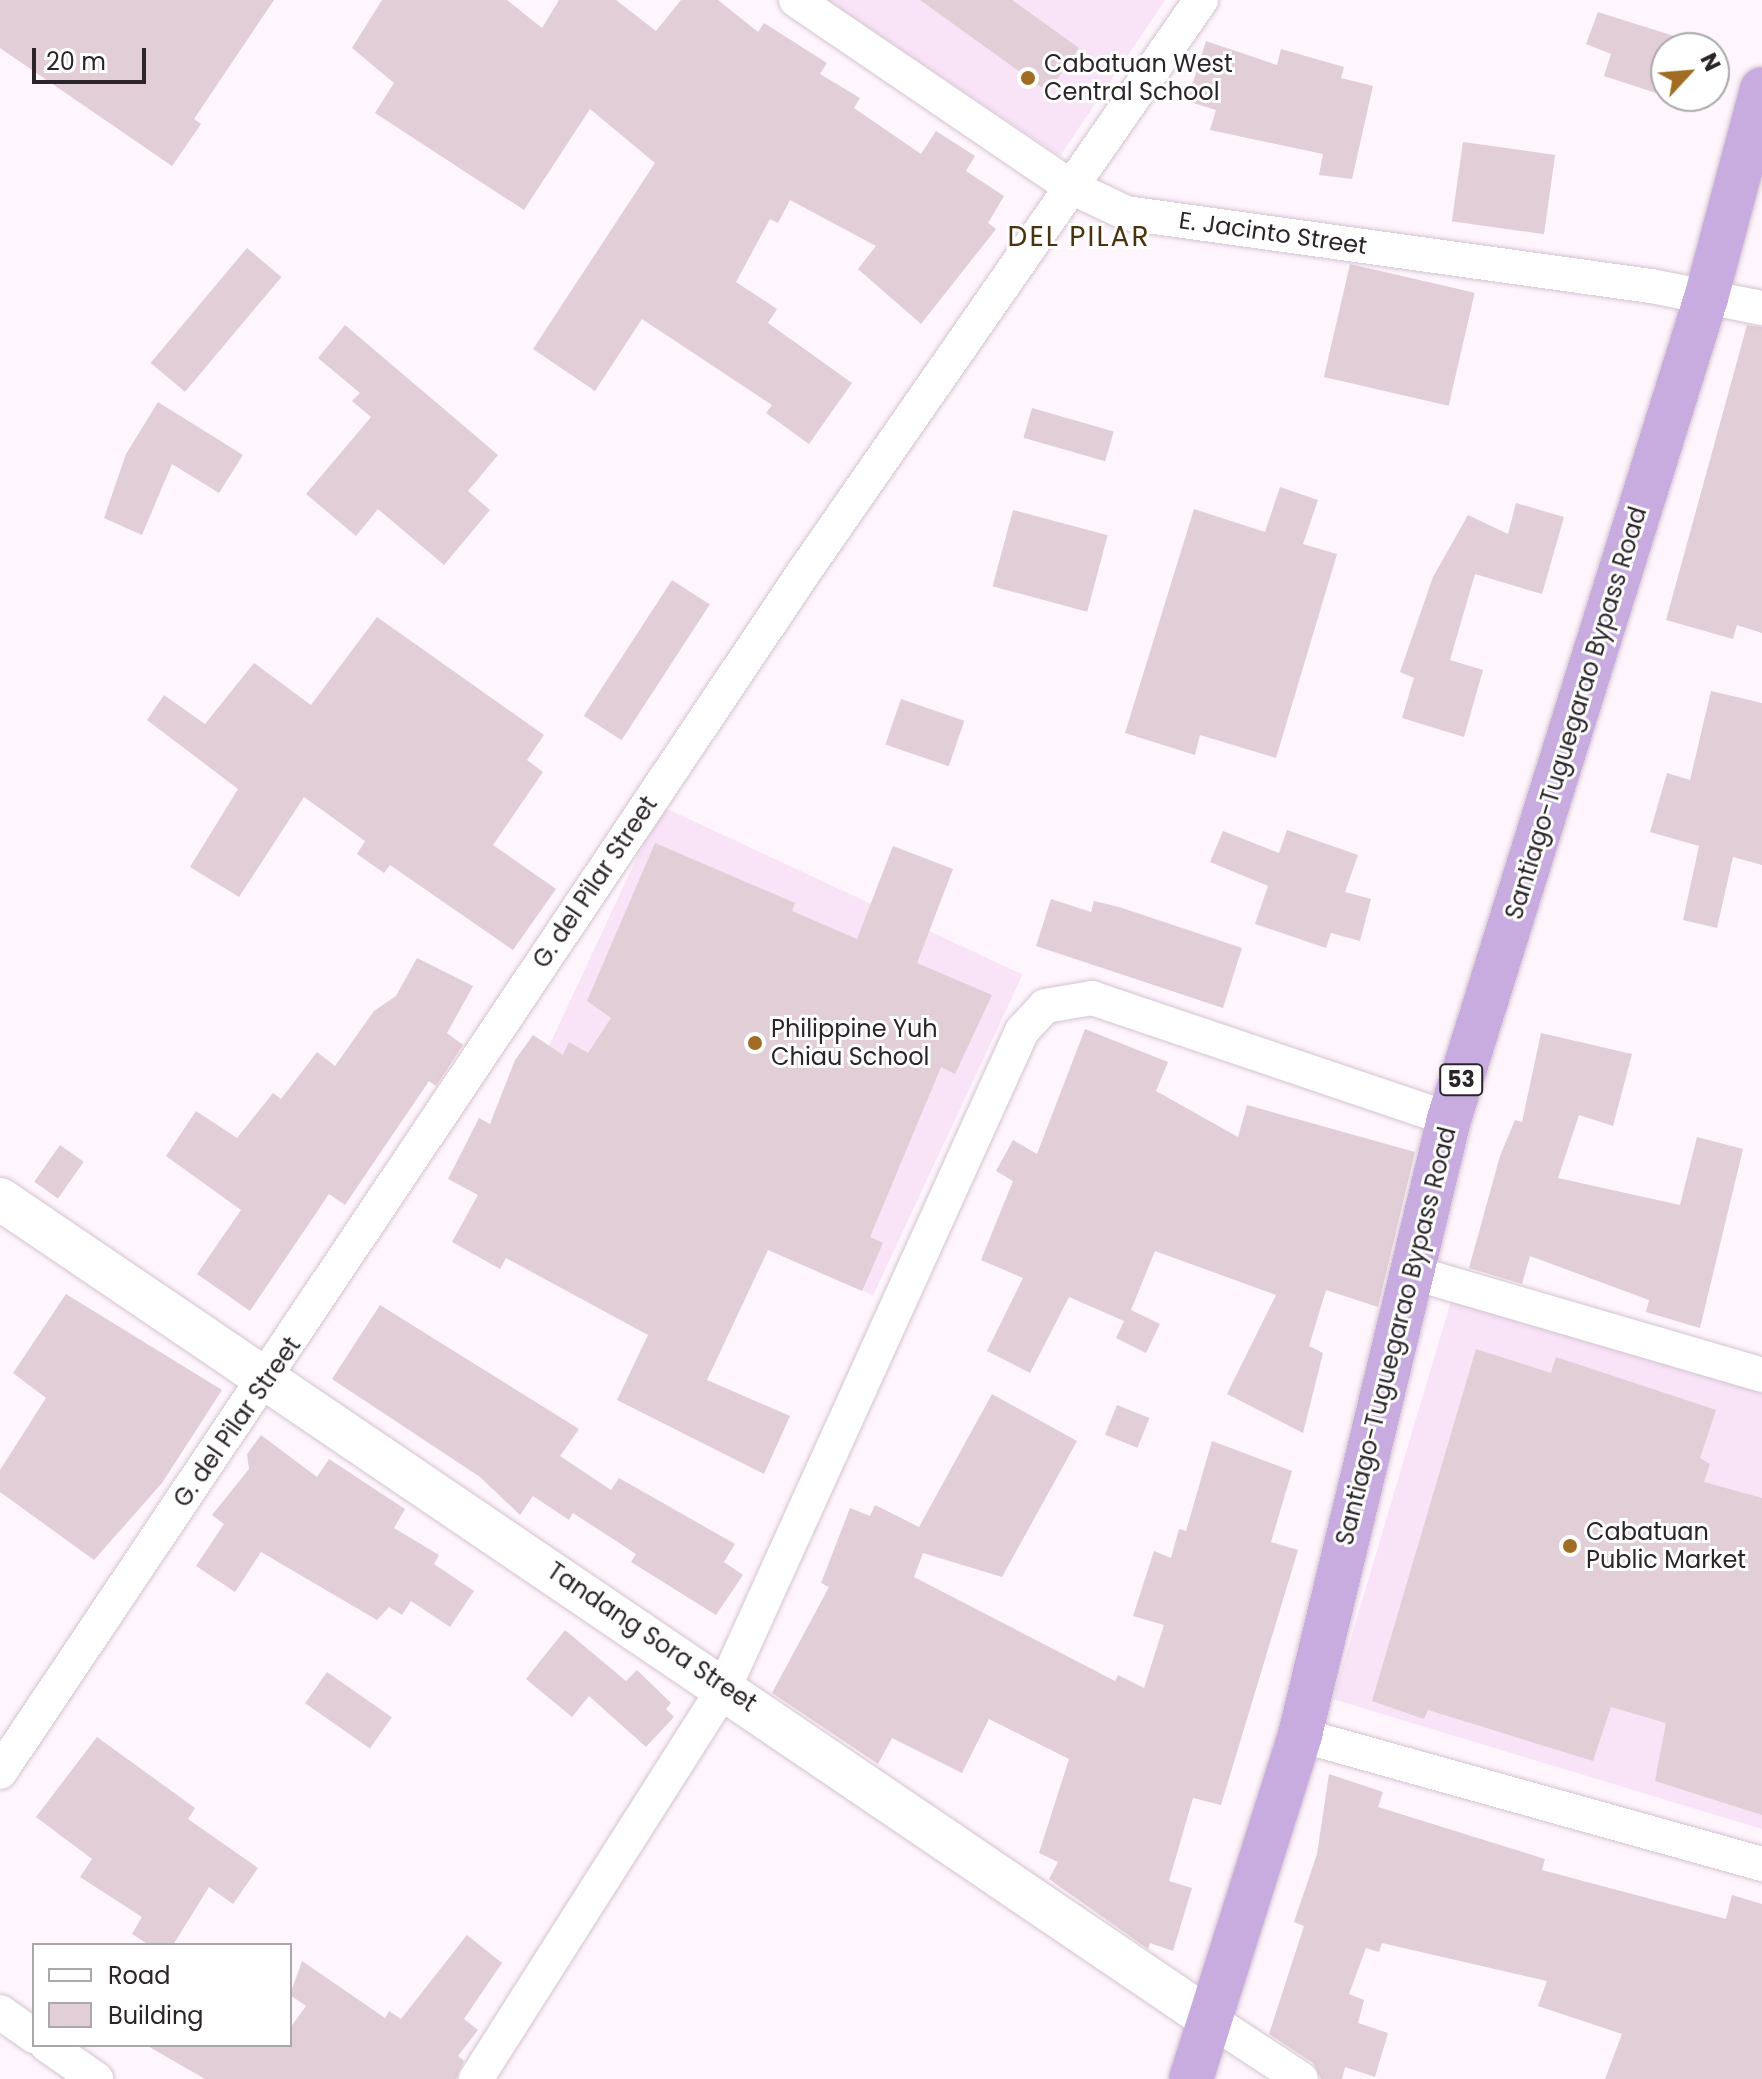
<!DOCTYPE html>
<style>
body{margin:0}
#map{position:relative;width:1762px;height:2079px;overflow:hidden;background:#fff5fd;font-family:Poppins,sans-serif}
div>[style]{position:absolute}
.built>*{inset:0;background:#f9e3f7;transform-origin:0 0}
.building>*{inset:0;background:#e2ced6;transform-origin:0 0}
.roads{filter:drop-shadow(0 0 2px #d3c4d1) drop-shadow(0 0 2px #d3c4d1)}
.minor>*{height:34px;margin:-17px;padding:0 17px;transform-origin:17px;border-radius:17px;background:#fff}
.tertiary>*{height:42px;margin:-21px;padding:0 21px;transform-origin:21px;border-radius:21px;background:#fff}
.trunk>*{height:44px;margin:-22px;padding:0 22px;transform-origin:22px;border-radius:22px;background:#c8ace0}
.dots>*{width:22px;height:22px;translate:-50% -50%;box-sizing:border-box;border:4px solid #fff;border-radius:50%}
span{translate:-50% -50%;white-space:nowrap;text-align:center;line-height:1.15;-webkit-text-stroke:6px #fff;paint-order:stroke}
.shield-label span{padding:2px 6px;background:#fff;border:2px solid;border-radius:6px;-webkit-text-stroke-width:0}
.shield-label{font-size:22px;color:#2b252a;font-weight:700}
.poi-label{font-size:24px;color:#2b252a}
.left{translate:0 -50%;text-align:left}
.street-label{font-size:24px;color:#2b252a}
.quarter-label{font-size:28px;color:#4a320f;letter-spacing:2px}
.legend{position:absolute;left:32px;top:1943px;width:260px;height:104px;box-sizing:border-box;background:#fff;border:2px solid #aaa8aa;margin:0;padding:10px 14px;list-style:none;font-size:24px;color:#2b252a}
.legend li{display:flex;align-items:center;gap:16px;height:40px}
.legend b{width:40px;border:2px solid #aaa8aa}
.north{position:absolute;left:1650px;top:32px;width:80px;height:80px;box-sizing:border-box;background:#fff;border:2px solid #aaa8aa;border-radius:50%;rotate:64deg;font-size:22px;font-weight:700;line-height:32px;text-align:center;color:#2b252a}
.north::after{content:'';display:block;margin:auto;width:28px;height:36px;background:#a06d23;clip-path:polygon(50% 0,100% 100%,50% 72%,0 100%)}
.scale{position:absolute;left:32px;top:48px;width:114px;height:36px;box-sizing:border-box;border:4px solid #2b252a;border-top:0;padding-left:10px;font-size:24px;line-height:28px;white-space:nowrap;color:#2b252a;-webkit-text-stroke:6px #fff;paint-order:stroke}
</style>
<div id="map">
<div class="built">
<div style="clip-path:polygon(827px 0,1165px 0,1060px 156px)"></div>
<div style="left:661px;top:806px;width:399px;height:354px;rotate:25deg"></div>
<div style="clip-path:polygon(1451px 1301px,1762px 1393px,1762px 1829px,1333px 1699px)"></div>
</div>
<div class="building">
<div style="clip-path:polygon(0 0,274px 0,194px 119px,201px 124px,172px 166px,0 48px)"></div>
<div style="clip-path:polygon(382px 0,507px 0,542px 28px,559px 0,616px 0,656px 31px,681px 0,718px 0,758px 32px,764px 23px,827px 63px,820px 74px,860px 98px,854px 108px,921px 154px,936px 131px,975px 156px,966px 171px,1004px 196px,988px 223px,996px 229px,921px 324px,858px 269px,876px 246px,790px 200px,778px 223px,770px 219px,736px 282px,777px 309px,768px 323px,852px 383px,809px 444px,766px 413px,772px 405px,642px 319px,595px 391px,533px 349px,655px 163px,590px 109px,524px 210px,375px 113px,394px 83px,352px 48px)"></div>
<div style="clip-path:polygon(920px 0,1012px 0,1079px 48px,1048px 92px)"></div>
<div style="clip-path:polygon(1598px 12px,1674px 36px,1656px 93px,1604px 76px,1611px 54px,1586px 44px)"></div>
<div style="clip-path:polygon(1206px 41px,1277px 65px,1281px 49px,1344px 67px,1341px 78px,1373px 86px,1352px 179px,1319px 175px,1323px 154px,1210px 130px,1216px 110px,1187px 101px)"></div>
<div style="left:1463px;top:142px;width:93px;height:80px;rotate:8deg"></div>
<div style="left:247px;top:248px;width:45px;height:150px;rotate:40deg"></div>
<div style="left:1350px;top:264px;width:128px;height:116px;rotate:13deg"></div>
<div style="clip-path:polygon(345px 325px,498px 455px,468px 491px,490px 510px,444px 565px,378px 509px,356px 536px,306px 494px,371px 417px,352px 401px,360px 393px,318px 358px)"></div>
<div style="clip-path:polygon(1747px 325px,1762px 327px,1762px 633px,1737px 625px,1733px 639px,1666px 620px)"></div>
<div style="clip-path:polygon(158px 402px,243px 455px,219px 493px,172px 464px,142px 535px,104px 518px,126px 454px)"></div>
<div style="left:1032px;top:408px;width:85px;height:31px;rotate:16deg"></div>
<div style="clip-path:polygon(1280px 487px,1318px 500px,1303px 544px,1337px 554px,1276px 758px,1200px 735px,1195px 755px,1125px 733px,1194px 509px,1265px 532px)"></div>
<div style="clip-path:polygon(1516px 503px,1564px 517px,1542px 594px,1475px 574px,1450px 660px,1483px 670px,1464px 737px,1402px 718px,1414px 678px,1400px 672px,1433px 577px,1468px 515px,1508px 534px)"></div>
<div style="left:1013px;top:510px;width:98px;height:79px;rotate:15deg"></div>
<div style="left:672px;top:580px;width:45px;height:162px;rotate:33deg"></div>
<div style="clip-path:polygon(377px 617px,544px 735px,527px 760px,543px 772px,493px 845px,556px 889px,513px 950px,390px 865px,384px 873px,357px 854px,365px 841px,304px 797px,239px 897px,190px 867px,238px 789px,147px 720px,164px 695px,205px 724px,254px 663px,311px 705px)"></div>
<div style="clip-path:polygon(1711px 691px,1762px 703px,1762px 865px,1733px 857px,1717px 928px,1683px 920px,1699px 846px,1650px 832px,1667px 773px,1690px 780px)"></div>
<div style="left:901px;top:699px;width:67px;height:48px;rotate:19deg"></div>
<div style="clip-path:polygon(1287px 830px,1358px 855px,1345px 892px,1371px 899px,1360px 941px,1331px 933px,1326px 948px,1255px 924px,1268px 886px,1210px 862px,1223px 831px,1279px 853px)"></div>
<div style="clip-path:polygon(655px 843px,795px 903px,792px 911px,857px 939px,893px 846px,953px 869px,917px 963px,992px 995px,955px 1074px,941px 1067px,870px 1237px,883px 1243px,862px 1291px,768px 1250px,707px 1380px,790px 1416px,764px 1474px,617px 1400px,648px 1335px,506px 1258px,500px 1269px,452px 1242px,478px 1195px,448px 1179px,479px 1118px,490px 1124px,515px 1060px,533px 1035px,563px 1055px,569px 1042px,588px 1053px,611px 1018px,587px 1001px)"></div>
<div style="clip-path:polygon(1051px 899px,1091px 912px,1094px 901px,1119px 907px,1242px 948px,1223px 1008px,1036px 946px)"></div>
<div style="clip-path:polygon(417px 958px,473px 986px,447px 1033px,463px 1045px,436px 1086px,429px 1081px,345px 1205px,329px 1194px,250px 1311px,197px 1274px,241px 1210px,166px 1156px,196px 1111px,237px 1138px,273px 1093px,281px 1099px,317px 1052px,335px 1066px,374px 1011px,396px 996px)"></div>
<div style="clip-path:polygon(1085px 1029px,1168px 1062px,1156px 1091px,1238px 1137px,1247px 1105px,1415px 1152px,1378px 1307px,1326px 1290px,1309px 1346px,1323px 1353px,1303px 1433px,1227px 1394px,1276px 1295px,1155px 1251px,1131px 1310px,1160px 1324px,1146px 1353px,1116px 1338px,1124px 1321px,1069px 1297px,1030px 1373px,987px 1351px,1023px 1278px,981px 1260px,1013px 1181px,996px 1171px,1013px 1140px,1037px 1154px)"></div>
<div style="clip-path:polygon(1541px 1033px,1632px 1054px,1613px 1126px,1579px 1115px,1558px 1178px,1680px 1205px,1697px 1137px,1743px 1149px,1700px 1328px,1646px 1312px,1649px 1300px,1530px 1256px,1522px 1284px,1469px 1268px,1500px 1156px,1515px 1120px,1522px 1122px)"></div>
<div style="left:60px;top:1145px;width:29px;height:45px;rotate:35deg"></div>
<div style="clip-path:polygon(66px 1294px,222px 1390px,162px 1483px,94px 1560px,0 1492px,0 1470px,46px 1398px,13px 1373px)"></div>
<div style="clip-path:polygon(380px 1305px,579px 1429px,560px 1456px,611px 1490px,619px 1478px,735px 1544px,724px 1562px,743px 1575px,716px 1615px,631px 1562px,636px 1554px,573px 1513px,569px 1520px,533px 1496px,520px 1515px,480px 1477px,332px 1379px)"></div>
<div style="clip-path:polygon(1476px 1349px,1551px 1373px,1556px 1357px,1716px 1410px,1700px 1458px,1710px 1464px,1704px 1482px,1762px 1498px,1762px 1815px,1655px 1781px,1666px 1723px,1611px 1707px,1593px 1761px,1428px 1710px,1424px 1719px,1372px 1701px)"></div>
<div style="clip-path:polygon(992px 1394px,1077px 1441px,1002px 1577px,923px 1553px,914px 1577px,1115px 1681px,1118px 1675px,1144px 1688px,1164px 1625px,1133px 1616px,1154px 1551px,1171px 1558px,1179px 1529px,1186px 1531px,1212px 1441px,1292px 1471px,1271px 1542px,1298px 1550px,1221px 1805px,1193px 1798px,1169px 1881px,1192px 1888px,1173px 1951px,1150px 1943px,1148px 1949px,1049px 1879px,1058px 1862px,1039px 1853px,1069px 1759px,989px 1719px,962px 1773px,892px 1738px,878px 1764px,772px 1693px,829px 1587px,821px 1583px,850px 1508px,870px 1516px,875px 1505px,919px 1527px)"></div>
<div style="left:1117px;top:1405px;width:35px;height:32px;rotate:22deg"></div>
<div style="clip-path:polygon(261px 1435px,317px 1477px,329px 1459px,405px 1509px,394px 1528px,439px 1555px,434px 1564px,474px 1591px,450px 1627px,411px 1601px,402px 1615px,389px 1607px,377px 1620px,261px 1552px,235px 1592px,196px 1566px,224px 1524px,212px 1515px,249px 1469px,247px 1454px)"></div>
<div style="clip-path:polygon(565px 1630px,626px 1681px,637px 1670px,671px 1703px,666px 1709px,674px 1717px,646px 1747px,589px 1696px,572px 1717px,526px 1679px)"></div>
<div style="left:327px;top:1672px;width:79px;height:38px;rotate:35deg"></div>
<div style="clip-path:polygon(97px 1737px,195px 1808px,188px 1819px,258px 1868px,233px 1904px,209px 1887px,173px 1945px,149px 1945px,132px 1934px,142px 1917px,80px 1877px,92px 1859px,36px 1817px)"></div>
<div style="clip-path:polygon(1329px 1774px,1383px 1792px,1378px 1807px,1545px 1859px,1542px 1870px,1726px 1919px,1732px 1895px,1762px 1904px,1762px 2079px,1605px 2079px,1622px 2034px,1538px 2006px,1547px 1981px,1382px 1943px,1379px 1952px,1366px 1948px,1349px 1994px,1364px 2000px,1358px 2023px,1388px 2033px,1375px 2077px,1345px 2067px,1342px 2079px,1321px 2079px,1313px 2063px,1269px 2034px,1304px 1926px,1294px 1922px,1317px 1854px)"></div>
<div style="clip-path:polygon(467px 1935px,502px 1963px,464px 2019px,478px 2030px,458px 2056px,464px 2061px,456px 2079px,205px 2079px,146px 2045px,290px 2045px,290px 2028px,306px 2006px,290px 1995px,302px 1961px,385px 2018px,389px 2011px,401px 2019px)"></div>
</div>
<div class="roads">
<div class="minor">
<div style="left:796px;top:0;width:335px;rotate:34.2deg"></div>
<div style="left:1073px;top:188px;width:59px;rotate:25.3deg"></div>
<div style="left:1126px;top:213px;width:530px;rotate:7.92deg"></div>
<div style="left:1651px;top:286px;width:113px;rotate:11.2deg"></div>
<div style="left:1407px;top:1271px;width:370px;rotate:16.3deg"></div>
<div style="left:1300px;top:1735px;width:480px;rotate:15.6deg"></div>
<div style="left:0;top:1772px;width:1448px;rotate:-56.18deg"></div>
<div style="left:806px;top:569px;width:693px;rotate:-55.23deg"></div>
<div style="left:0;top:2012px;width:42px;rotate:35.2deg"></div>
<div style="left:1208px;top:2018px;width:111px;rotate:33.3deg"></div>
<div style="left:47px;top:2045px;width:60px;rotate:34.8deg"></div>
<div style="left:476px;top:2079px;width:465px;rotate:-57.6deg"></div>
<div style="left:725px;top:1686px;width:719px;rotate:-65.61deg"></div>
<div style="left:1022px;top:1031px;width:34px;rotate:-47deg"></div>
<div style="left:1045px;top:1006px;width:48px;rotate:-9.7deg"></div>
<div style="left:1092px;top:998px;width:377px;rotate:18.7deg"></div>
</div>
<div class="tertiary">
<div style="left:0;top:1199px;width:1459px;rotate:34.14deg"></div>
</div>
<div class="trunk">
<div style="left:1191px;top:2079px;width:361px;rotate:-72.4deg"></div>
<div style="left:1300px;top:1735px;width:634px;rotate:-76.4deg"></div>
<div style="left:1449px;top:1119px;width:860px;rotate:-72.62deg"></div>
<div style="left:1706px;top:298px;width:216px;rotate:-75deg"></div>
</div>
</div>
<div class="dots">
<div style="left:1028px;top:78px;background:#a06d23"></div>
<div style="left:755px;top:1043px;background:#a06d23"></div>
<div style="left:1570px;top:1546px;background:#a06d23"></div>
</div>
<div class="shield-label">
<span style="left:1461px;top:1080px">53</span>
</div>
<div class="poi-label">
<span class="left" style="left:1044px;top:78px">Cabatuan West<br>Central School</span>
<span class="left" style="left:771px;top:1043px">Philippine Yuh<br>Chiau School</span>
<span class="left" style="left:1586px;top:1546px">Cabatuan<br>Public Market</span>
</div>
<div class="street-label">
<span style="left:1273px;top:233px;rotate:8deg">E. Jacinto Street</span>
<span style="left:1576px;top:713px;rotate:-73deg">Santiago-Tuguegarao Bypass Road</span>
<span style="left:595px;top:882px;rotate:-56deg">G. del Pilar Street</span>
<span style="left:1396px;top:1336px;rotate:-76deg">Santiago-Tuguegarao Bypass Road</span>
<span style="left:237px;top:1422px;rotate:-55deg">G. del Pilar Street</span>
<span style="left:652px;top:1637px;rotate:34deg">Tandang Sora Street</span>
</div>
<div class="quarter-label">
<span style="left:1079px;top:237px">DEL PILAR</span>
</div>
<ul class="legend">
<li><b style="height:10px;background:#fff"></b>Road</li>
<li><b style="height:22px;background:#e2ced6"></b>Building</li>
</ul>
<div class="north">N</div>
<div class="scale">20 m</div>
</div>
